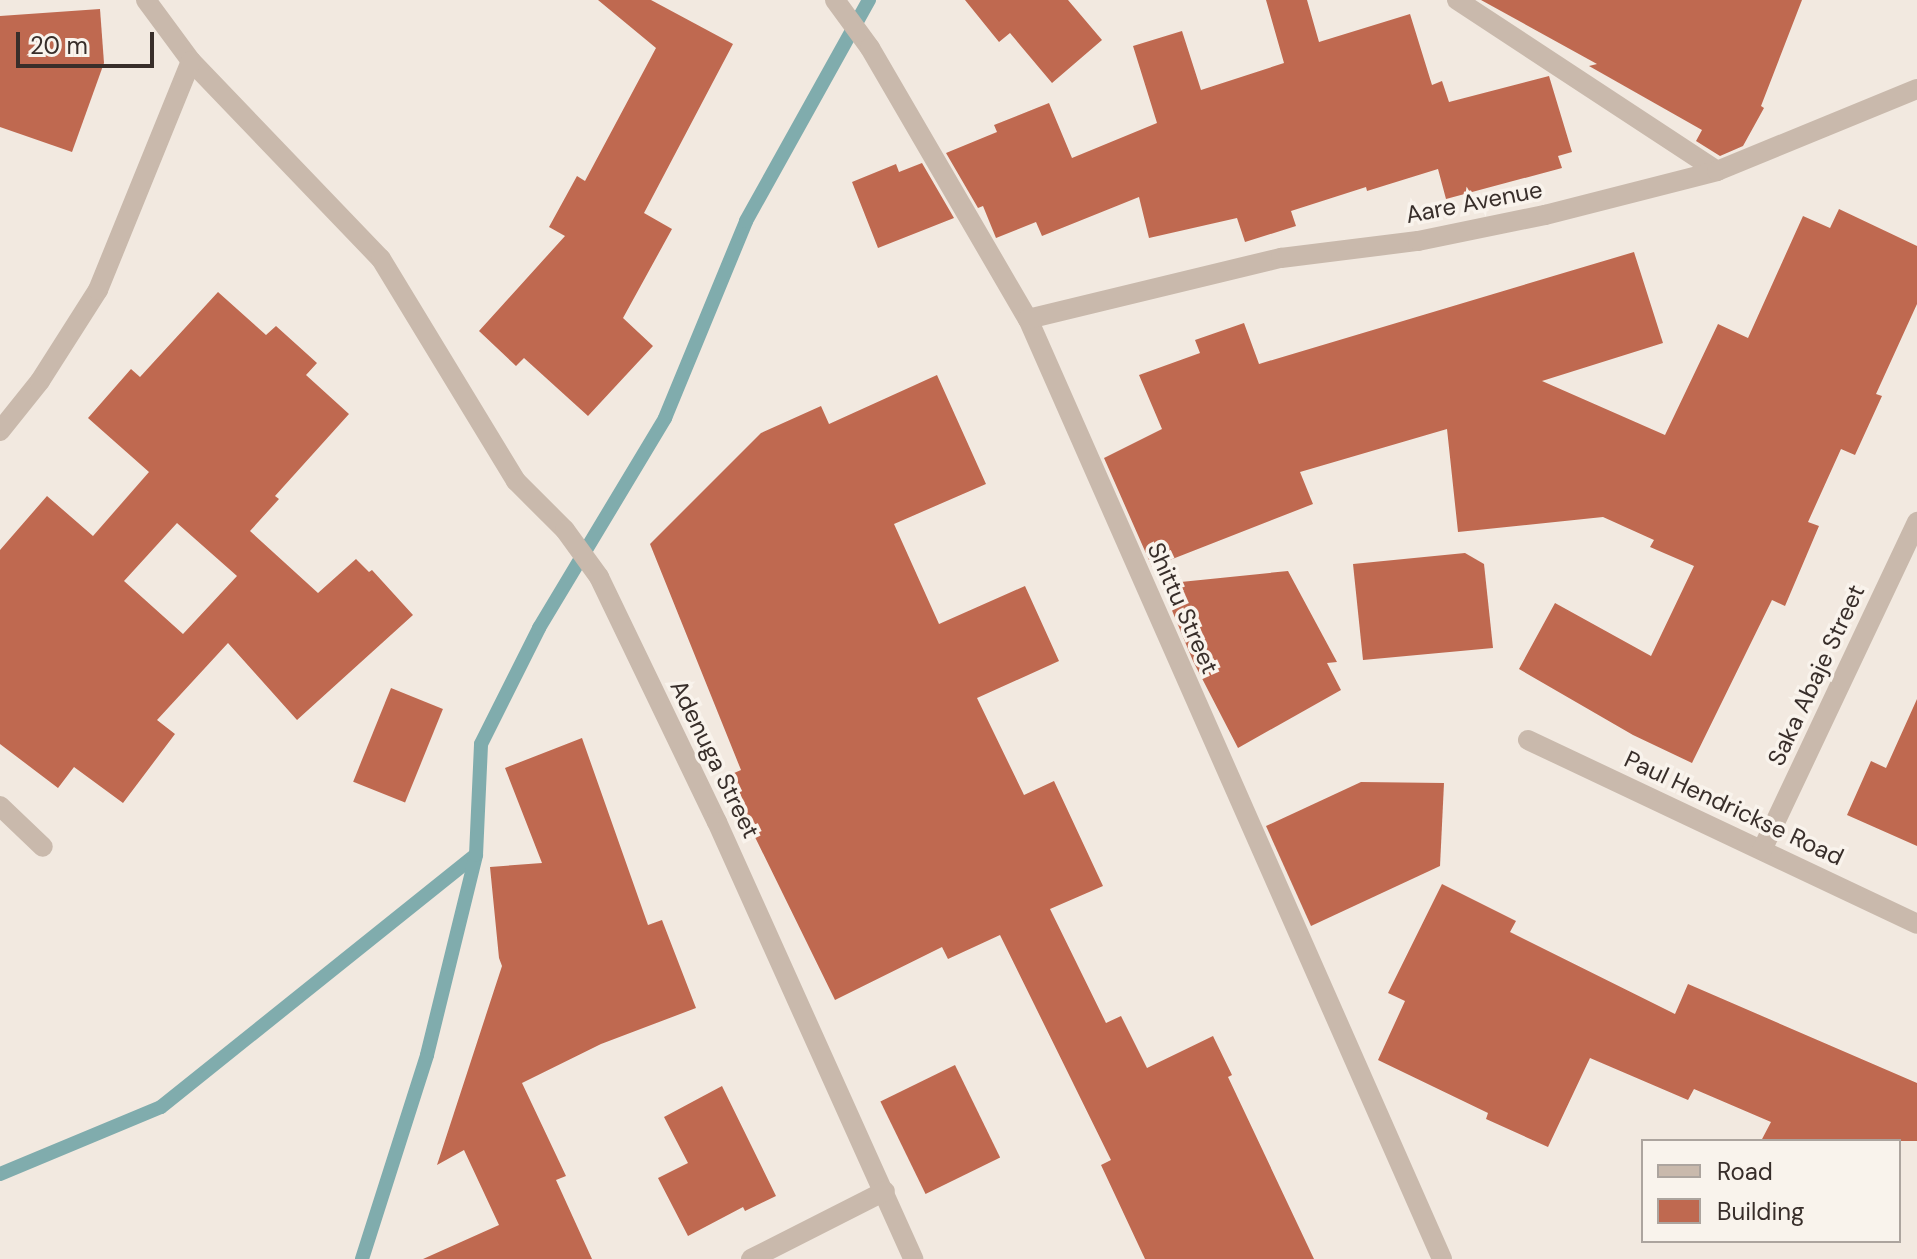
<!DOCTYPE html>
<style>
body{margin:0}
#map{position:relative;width:1917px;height:1259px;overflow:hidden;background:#f2e9e0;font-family:"DM Sans",sans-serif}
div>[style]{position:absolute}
.stream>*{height:14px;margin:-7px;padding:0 7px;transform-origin:7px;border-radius:7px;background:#80acad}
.building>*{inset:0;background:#bf6950;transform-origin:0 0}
.minor>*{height:20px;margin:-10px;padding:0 10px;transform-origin:10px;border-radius:10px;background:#c9b9ac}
span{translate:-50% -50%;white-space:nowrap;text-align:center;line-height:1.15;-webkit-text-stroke:7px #f9f3ec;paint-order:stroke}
.street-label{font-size:24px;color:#382e2a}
.legend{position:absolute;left:1641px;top:1139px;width:260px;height:104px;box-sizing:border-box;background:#f9f3ec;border:2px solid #aca49e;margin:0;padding:10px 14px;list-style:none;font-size:24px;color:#382e2a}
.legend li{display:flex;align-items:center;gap:16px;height:40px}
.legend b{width:40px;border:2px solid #aca49e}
.scale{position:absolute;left:16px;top:32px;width:138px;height:36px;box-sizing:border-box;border:4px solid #382e2a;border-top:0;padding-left:10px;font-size:24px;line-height:28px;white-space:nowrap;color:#382e2a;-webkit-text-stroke:6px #f9f3ec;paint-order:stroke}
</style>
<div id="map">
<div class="stream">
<div style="left:0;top:1174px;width:174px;rotate:-22.6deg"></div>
<div style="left:161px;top:1107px;width:403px;rotate:-38.7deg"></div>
<div style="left:362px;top:1259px;width:214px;rotate:-72.3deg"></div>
<div style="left:427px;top:1055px;width:206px;rotate:-76.2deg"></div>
<div style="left:476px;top:855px;width:111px;rotate:-87.4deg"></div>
<div style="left:481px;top:744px;width:130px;rotate:-63.4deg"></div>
<div style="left:539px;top:628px;width:245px;rotate:-59deg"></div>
<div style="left:665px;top:418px;width:213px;rotate:-67.6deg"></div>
<div style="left:746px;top:221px;width:253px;rotate:-60.9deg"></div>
</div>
<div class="building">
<div style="clip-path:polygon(598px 0,651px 0,733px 44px,644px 213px,672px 229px,623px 318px,653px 346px,588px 416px,524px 358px,516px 366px,479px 331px,565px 236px,549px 227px,577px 176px,585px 181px,656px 48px)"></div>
<div style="clip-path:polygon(965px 0,1068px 0,1102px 40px,1052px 83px,1010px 33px,999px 42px)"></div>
<div style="clip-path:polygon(1266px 0,1307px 0,1319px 42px,1410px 14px,1432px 85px,1442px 81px,1449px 102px,1549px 76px,1572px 152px,1558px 156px,1562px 168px,1446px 199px,1438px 169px,1367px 191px,1366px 187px,1291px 211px,1296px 226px,1245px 242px,1237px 218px,1149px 238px,1139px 197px,1042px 236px,1036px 222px,996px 238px,983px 206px,978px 208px,946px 153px,997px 132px,994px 125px,1049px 103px,1072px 158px,1157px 123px,1133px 46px,1182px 31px,1201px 90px,1284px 63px)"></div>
<div style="clip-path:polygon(1481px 0,1802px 0,1761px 106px,1764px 108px,1743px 146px,1720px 156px,1696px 141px,1702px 130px,1589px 66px,1597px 64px)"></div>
<div style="clip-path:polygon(100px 9px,104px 63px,72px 152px,0 127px,0 16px)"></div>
<div style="clip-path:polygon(922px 163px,954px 218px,878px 248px,852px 182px,896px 164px,899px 172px)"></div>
<div style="clip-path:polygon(1839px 209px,1917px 246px,1917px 304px,1876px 394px,1882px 396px,1855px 455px,1841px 449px,1808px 522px,1819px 526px,1785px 606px,1772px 600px,1692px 763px,1633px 735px,1519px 669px,1555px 603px,1651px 656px,1694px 566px,1650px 547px,1654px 540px,1603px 517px,1458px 532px,1447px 429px,1300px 472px,1313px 504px,1152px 567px,1104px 458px,1162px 429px,1139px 375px,1200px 353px,1195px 340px,1244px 323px,1259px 364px,1634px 252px,1663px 343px,1542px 381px,1665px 435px,1718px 324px,1748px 338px,1803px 216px,1830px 228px)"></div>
<div style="clip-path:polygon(evenodd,218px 292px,266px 335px,276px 326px,317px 363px,306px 375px,349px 414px,275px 496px,279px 499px,250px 531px,318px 593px,356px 559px,369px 572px,372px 570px,413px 615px,297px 720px,228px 643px,157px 720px,175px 734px,123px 803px,74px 767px,58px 788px,0 744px,0 550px,47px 496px,93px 536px,149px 472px,88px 418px,131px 369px,140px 377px,218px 292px,177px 523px,237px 576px,183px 634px,124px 581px,177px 523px)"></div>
<div style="clip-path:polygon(937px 375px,986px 484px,894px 524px,939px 624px,1025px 586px,1059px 661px,977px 698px,1024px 795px,1054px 781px,1103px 886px,1050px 909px,1106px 1023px,1121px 1016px,1147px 1068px,1213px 1036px,1232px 1075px,1228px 1077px,1314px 1259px,1145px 1259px,1101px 1165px,1111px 1160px,1000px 935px,948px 959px,942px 947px,835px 1000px,753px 833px,744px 837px,718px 780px,741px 770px,650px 544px,761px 433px,821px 406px,829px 424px)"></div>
<div style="clip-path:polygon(1465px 553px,1484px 564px,1493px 648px,1363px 660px,1353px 564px)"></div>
<div style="clip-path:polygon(1288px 571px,1337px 662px,1327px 663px,1341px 690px,1238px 748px,1193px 661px,1161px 584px)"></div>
<div style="left:391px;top:688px;width:56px;height:101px;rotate:22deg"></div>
<div style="clip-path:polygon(1917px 699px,1917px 846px,1847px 815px,1871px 761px,1886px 768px)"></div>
<div style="clip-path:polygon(582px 738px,648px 925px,662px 920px,696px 1008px,601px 1044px,522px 1083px,566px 1176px,556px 1180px,592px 1259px,423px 1259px,499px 1225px,464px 1150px,437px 1165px,502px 966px,499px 958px,490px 867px,542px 863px,505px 768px)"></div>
<div style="clip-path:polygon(1361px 782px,1444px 783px,1440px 866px,1311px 926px,1266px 826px)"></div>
<div style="clip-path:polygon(1442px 884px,1516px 921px,1510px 932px,1675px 1014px,1688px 984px,1917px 1083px,1917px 1141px,1761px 1141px,1771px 1122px,1694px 1089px,1688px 1100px,1590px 1058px,1548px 1147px,1486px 1119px,1488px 1113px,1378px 1060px,1405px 1001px,1388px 993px)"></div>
<div style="left:955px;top:1065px;width:103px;height:83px;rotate:64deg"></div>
<div style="clip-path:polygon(722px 1086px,776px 1196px,745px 1211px,743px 1207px,688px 1236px,658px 1178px,688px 1163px,664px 1117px)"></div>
</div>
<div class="minor">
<div style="left:146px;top:0;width:76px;rotate:53.6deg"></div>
<div style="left:191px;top:61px;width:274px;rotate:46.2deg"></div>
<div style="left:381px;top:259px;width:260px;rotate:58.7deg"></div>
<div style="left:516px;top:481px;width:69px;rotate:45deg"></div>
<div style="left:565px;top:530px;width:58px;rotate:54.1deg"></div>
<div style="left:599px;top:577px;width:272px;rotate:64.3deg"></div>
<div style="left:717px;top:822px;width:479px;rotate:65.8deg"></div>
<div style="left:835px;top:0;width:59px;rotate:53.9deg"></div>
<div style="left:870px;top:48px;width:314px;rotate:59.8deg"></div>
<div style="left:1028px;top:319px;width:1027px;rotate:66.23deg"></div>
<div style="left:1457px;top:0;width:311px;rotate:33.3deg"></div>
<div style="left:1028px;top:319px;width:260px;rotate:-13.6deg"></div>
<div style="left:1281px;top:258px;width:138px;rotate:-7.1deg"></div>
<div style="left:1418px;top:241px;width:130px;rotate:-11.6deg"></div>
<div style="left:1545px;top:215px;width:178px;rotate:-14.3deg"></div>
<div style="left:1717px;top:171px;width:216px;rotate:-22.3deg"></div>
<div style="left:0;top:431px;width:64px;rotate:-51.3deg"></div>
<div style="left:40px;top:381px;width:108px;rotate:-57.5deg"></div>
<div style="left:98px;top:290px;width:247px;rotate:-67.9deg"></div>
<div style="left:1528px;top:740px;width:430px;rotate:25.3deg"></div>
<div style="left:0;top:806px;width:59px;rotate:43.6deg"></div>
<div style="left:1762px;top:850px;width:363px;rotate:-64.7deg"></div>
<div style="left:751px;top:1259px;width:150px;rotate:-26.9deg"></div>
</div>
<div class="street-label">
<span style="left:1474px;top:202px;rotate:-11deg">Aare Avenue</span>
<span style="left:1183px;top:608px;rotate:66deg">Shittu Street</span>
<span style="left:1816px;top:675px;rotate:-65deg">Saka Abaje Street</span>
<span style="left:715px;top:759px;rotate:64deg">Adenuga Street</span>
<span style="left:1734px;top:808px;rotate:25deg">Paul Hendrickse Road</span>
</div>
<ul class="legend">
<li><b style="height:10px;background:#c9b9ac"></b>Road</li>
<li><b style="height:22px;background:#bf6950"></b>Building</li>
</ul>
<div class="scale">20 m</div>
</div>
